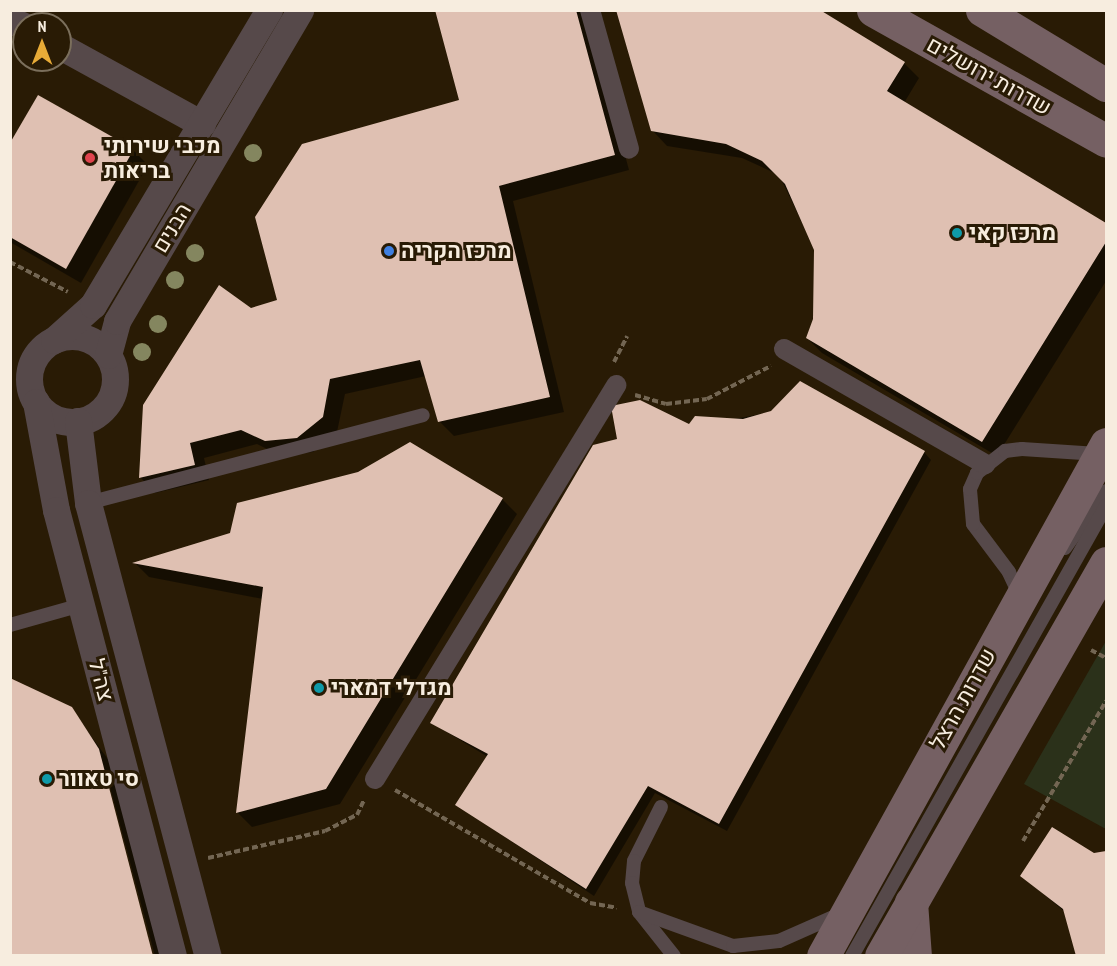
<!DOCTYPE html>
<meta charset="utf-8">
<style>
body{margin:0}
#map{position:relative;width:1117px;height:966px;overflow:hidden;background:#291b05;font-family:"PT Sans Narrow",Heebo,sans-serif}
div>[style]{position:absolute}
.green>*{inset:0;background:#2b311a}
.shadow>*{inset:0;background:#0007}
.building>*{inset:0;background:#dfc0b2}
.path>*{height:4px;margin-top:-2px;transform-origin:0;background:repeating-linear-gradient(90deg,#736653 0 6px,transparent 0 9px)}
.service>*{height:14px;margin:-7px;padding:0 7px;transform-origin:7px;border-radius:7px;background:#56494a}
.pedestrian>*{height:20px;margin:-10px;padding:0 10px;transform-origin:10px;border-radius:10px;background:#56494a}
.minor>*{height:27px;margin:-13.5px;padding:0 13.5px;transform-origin:13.5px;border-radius:13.5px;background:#56494a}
.minor>.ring{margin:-13.5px;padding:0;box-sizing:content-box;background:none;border:27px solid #56494a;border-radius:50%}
.secondary>*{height:33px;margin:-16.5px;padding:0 16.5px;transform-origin:16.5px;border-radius:16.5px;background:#756063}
.trees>*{width:18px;height:18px;margin:-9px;border-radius:50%;background:#84865f}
.dots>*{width:16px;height:16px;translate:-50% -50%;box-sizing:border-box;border:3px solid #291b05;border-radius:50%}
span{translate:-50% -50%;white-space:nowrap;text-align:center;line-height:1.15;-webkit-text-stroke:6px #291b05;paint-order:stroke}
.street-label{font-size:22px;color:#f7eddf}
.poi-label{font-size:22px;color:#f7eddf;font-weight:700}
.left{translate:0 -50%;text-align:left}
.frame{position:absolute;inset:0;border:12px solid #f7eddf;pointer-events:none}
.north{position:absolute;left:12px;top:12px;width:60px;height:60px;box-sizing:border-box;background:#291b05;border:2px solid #7b6f5c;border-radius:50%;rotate:0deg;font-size:16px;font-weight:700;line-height:24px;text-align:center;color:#f7eddf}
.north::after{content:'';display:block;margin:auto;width:21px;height:27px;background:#e8ab37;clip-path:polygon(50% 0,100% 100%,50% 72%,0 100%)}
</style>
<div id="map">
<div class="green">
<div style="clip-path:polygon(1106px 641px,1106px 828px,1104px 828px,1024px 784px)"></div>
</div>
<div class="shadow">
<div style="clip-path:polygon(437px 10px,586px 10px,629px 170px,513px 201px,564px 412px,454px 436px,439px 421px,426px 376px,345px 394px,337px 432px,313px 452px,281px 456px,257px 444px,204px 458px,209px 480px,155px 493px,141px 478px,144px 405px,251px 309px,279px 301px,461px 101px)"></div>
<div style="clip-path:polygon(904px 63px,919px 78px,904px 103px,1106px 225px,1106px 281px,997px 456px,822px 353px,807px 338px,814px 320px,815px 249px,779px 175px,742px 158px,667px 146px,652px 130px)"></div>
<div style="clip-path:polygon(39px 97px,133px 150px,148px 165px,81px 283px,10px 242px,10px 146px)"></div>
<div style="clip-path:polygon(772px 412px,924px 452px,931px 460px,727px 831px,655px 793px,594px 896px,457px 805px,488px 757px,432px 723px,700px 433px,718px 422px)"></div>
<div style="clip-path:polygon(359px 473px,502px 499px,517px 514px,340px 804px,252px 827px,237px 812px,263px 599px,149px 577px,135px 563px,231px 534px)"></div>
<div style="clip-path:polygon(10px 681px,71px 709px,110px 762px,161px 956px,155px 956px,110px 787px)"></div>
<div style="clip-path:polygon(1106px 853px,1106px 956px,1077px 956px,1065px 912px,1022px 876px)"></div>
</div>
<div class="building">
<div style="clip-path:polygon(435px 10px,576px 10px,615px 155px,499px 186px,550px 397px,438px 422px,420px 360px,330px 379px,323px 417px,297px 438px,265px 441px,241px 430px,190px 443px,195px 465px,139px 478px,143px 405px,219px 285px,251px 308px,277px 300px,255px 217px,302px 144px,459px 100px)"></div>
<div style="clip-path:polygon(616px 10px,820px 10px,905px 62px,887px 91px,1106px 223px,1106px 242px,982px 442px,806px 338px,813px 319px,814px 250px,785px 184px,762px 161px,726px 144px,651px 131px)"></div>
<div style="clip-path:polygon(38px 95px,134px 149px,66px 269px,10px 237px,10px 143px)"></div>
<div style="clip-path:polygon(800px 381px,925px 451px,719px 824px,648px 786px,586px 889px,455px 805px,488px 754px,430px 723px,593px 445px,617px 439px,611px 406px,640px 400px,689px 424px,695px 416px,743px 419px,771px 411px)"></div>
<div style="clip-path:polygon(410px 442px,503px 498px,326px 789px,236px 813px,263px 587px,132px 563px,230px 533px,237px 503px,358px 472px)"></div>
<div style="clip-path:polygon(10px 678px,72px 707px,99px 749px,153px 956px,10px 956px)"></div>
<div style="clip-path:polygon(1052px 827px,1094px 853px,1106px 851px,1106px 955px,1076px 956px,1063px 909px,1020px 876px)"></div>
</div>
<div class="path">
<div style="left:10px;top:262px;width:65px;rotate:27.3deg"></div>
<div style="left:614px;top:362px;width:29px;rotate:-63deg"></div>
<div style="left:635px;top:395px;width:32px;rotate:16deg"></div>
<div style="left:666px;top:404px;width:41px;rotate:-7deg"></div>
<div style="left:707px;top:399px;width:72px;rotate:-27.3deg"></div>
<div style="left:1091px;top:650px;width:17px;rotate:28deg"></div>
<div style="left:395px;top:790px;width:225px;rotate:30.1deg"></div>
<div style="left:590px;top:903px;width:27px;rotate:10deg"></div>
<div style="left:1023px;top:841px;width:163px;rotate:-59.3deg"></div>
<div style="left:208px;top:858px;width:120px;rotate:-13deg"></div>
<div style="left:325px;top:831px;width:36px;rotate:-27deg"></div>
<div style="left:357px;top:815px;width:17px;rotate:-65deg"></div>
</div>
<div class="service">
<div style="left:88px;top:503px;width:346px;rotate:-14.7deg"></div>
<div style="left:1065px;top:548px;width:70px;rotate:-54.3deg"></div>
<div style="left:1020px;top:596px;width:26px;rotate:-115deg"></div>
<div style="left:1009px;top:572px;width:60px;rotate:-126.9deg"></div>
<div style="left:973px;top:524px;width:35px;rotate:-95deg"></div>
<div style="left:970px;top:489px;width:17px;rotate:-66deg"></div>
<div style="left:977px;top:473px;width:36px;rotate:-38deg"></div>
<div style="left:1005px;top:451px;width:17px;rotate:-7deg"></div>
<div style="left:1022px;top:449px;width:76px;rotate:3.8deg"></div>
<div style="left:10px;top:625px;width:74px;rotate:-15.7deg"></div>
<div style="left:661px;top:807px;width:60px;rotate:116.6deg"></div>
<div style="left:634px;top:861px;width:22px;rotate:95deg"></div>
<div style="left:632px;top:883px;width:30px;rotate:76deg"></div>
<div style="left:639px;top:912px;width:56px;rotate:51.5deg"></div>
<div style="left:639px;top:912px;width:100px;rotate:19.9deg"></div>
<div style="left:733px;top:946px;width:46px;rotate:-6.2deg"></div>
<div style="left:779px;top:941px;width:64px;rotate:-23.8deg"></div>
<div style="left:852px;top:956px;width:517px;rotate:-60.56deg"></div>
</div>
<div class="pedestrian">
<div style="left:590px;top:10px;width:144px;rotate:74.3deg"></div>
<div style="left:784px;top:349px;width:232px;rotate:29.8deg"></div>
<div style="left:375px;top:779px;width:462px;rotate:-58.5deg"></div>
</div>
<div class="minor">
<div style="left:10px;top:20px;width:15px;rotate:23deg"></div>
<div style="left:60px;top:46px;width:162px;rotate:28.8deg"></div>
<div class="ring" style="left:29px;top:336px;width:59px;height:59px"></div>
<div style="left:54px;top:340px;width:52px;rotate:-41.9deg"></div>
<div style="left:93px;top:305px;width:344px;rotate:-59.2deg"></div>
<div style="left:108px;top:355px;width:35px;rotate:-75deg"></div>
<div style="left:117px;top:321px;width:361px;rotate:-59.5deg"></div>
<div style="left:36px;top:402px;width:110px;rotate:79.5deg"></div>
<div style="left:56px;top:510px;width:461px;rotate:75.3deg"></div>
<div style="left:78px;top:421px;width:83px;rotate:83deg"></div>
<div style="left:88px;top:503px;width:469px;rotate:75.2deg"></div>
</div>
<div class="secondary">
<div style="left:873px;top:10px;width:267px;rotate:29.3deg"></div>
<div style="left:982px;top:10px;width:145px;rotate:31.2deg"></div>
<div style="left:911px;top:902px;width:54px;rotate:85.8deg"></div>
<div style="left:823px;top:956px;width:585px;rotate:-61.07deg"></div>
<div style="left:881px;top:956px;width:453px;rotate:-60.2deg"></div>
</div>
<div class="trees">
<div style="left:253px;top:153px"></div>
<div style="left:195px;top:253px"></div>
<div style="left:175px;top:280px"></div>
<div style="left:158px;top:324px"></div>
<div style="left:142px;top:352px"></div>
</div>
<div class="dots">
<div style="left:90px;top:158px;background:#e0444e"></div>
<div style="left:957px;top:233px;background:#0f9aa8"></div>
<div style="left:389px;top:251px;background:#3f7fe0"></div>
<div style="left:319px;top:688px;background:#0f9aa8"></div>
<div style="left:47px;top:779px;background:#0f9aa8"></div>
</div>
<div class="street-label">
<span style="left:989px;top:76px;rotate:29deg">שדרות ירושלים</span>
<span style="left:172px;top:228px;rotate:-59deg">הבנים</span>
<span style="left:101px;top:680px;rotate:75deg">צה"ל</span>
<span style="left:963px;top:699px;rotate:-61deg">שדרות הרצל</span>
</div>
<div class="poi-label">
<span class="left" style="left:104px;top:158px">מכבי שירותי<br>בריאות</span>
<span class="left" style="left:969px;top:233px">מרכז קאי</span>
<span class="left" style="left:401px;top:251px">מרכז הקריה</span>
<span class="left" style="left:331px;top:688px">מגדלי דמארי</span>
<span class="left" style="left:59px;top:779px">סי טאוור</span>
</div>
<div class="frame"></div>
<div class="north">N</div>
</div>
